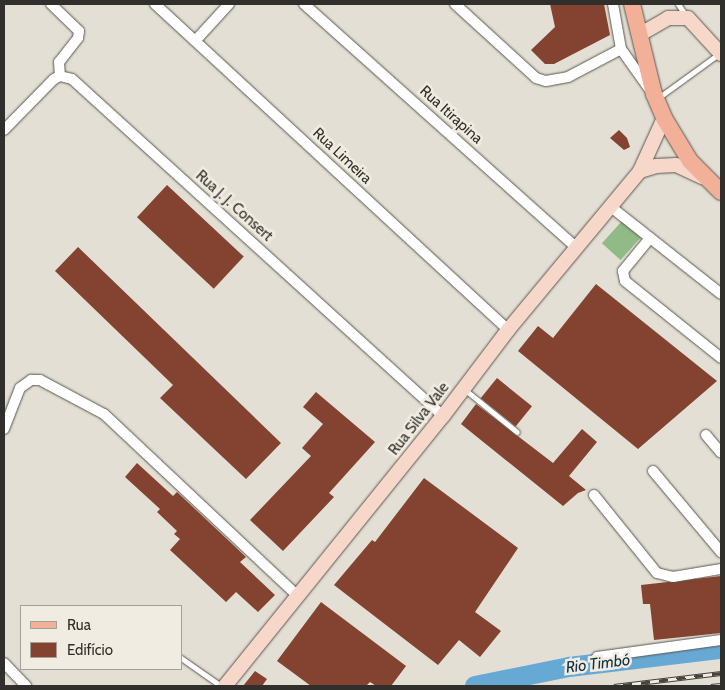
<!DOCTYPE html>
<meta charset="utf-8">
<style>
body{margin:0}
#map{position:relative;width:725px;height:690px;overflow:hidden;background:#e3dfd4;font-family:Cabin,sans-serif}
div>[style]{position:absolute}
.green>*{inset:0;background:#90bb86;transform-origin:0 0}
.river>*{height:20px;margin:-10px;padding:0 10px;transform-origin:10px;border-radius:10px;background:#66a9d4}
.building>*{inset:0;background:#834330;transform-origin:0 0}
.roads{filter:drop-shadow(0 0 1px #5b564d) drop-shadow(0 0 1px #5b564d)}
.lane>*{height:5px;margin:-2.5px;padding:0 2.5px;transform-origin:2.5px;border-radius:2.5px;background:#fff}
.street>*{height:10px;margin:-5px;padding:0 5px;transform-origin:5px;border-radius:5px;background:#fff}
.secondary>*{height:14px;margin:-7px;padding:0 7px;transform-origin:7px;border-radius:7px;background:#f8d7cb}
.primary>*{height:16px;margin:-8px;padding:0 8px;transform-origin:8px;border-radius:8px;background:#f1b097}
.rail>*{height:5px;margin-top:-2.5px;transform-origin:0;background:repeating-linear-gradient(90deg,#f1ece1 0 9px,#46433f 0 18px);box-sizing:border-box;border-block:1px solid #46433f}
span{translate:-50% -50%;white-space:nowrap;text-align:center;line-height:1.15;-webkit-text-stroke:5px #f1ece1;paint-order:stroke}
.street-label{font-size:15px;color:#312f2b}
.water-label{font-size:16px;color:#113042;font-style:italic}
.frame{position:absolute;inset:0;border:5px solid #312f2b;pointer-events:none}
.legend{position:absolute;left:20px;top:605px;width:162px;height:65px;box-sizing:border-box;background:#f1ece1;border:1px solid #a4a098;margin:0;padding:6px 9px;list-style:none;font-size:15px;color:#312f2b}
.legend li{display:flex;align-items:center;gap:10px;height:25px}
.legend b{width:25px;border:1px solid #a4a098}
</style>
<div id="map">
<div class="green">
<div style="left:622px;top:221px;width:25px;height:30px;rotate:42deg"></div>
</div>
<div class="river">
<div style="left:475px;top:686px;width:96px;rotate:-11.4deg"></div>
<div style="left:569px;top:667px;width:153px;rotate:-6.8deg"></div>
</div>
<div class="building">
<div style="clip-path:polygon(550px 4px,604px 4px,610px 35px,554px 64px,545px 64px,531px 50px,555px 27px)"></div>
<div style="clip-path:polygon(619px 130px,627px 138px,630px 147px,624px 150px,610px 138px)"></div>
<div style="left:167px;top:185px;width:105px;height:44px;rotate:43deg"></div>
<div style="clip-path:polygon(78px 247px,281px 443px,246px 479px,160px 398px,173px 385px,55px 271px)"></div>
<div style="clip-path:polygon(596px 284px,717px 381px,638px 449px,518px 351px,538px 326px,553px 338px)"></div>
<div style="left:497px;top:378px;width:45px;height:26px;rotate:39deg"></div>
<div style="clip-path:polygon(316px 392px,375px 442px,329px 493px,334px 497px,283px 551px,250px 520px,311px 456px,302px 448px,323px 424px,303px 407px)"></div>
<div style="clip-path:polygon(476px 404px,553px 463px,582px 429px,597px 442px,569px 476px,586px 490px,578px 493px,563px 506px,461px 424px)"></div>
<div style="clip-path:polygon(137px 463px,173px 496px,177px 492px,246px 557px,240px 562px,275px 595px,258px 612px,236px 592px,226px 602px,170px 550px,180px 539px,174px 534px,177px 531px,157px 512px,160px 509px,125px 477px)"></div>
<div style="clip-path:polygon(424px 478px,518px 548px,475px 612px,501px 631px,480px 657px,459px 640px,438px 665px,334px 585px,372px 540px,375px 542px)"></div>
<div style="clip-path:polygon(721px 576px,721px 633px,654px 640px,650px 604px,643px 604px,641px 585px)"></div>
<div style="clip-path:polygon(321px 602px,406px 666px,391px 686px,376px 686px,370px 682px,366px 686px,311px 686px,277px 661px)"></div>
<div style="clip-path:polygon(255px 671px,267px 679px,262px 686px,243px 686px)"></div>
</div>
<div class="roads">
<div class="lane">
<div style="left:678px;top:4px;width:14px;rotate:56deg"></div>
<div style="left:658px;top:98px;width:77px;rotate:-36deg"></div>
<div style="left:464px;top:389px;width:68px;rotate:39.1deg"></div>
<div style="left:181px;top:658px;width:49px;rotate:35deg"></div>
</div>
<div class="street">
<div style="left:51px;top:4px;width:39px;rotate:44deg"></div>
<div style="left:79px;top:31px;width:7px;rotate:98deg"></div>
<div style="left:78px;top:38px;width:31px;rotate:128deg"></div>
<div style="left:59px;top:62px;width:14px;rotate:86deg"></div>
<div style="left:155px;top:4px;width:481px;rotate:42.7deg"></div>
<div style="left:304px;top:4px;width:366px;rotate:41.8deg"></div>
<div style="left:455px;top:4px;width:110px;rotate:42.4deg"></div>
<div style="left:536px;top:78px;width:10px;rotate:17deg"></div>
<div style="left:546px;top:81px;width:22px;rotate:-10deg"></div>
<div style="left:568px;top:77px;width:60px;rotate:-27.8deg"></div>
<div style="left:613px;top:4px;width:46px;rotate:79.9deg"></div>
<div style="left:621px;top:49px;width:50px;rotate:54.7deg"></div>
<div style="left:196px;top:40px;width:49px;rotate:-47.5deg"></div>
<div style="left:4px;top:130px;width:71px;rotate:-45.6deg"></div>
<div style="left:54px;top:79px;width:7px;rotate:-27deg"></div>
<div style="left:60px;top:76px;width:12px;rotate:14deg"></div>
<div style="left:72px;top:79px;width:501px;rotate:42.25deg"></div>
<div style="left:611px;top:207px;width:140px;rotate:38.3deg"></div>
<div style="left:650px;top:238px;width:43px;rotate:129.3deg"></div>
<div style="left:623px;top:271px;width:10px;rotate:79deg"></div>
<div style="left:625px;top:281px;width:123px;rotate:38.7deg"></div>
<div style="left:4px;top:429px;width:44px;rotate:-68.7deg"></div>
<div style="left:20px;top:388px;width:14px;rotate:-36deg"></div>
<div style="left:31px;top:380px;width:9px"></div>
<div style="left:40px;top:380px;width:72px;rotate:28deg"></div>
<div style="left:104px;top:414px;width:266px;rotate:43.2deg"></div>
<div style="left:706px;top:435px;width:23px;rotate:50deg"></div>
<div style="left:653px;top:471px;width:106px;rotate:50deg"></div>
<div style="left:594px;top:495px;width:100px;rotate:51.1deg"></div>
<div style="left:657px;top:573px;width:16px;rotate:14deg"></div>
<div style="left:673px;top:577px;width:49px;rotate:-9.5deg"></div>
<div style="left:597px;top:657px;width:125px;rotate:-7.8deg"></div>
<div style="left:4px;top:663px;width:32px;rotate:46deg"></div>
</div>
<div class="secondary">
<div style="left:639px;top:35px;width:34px;rotate:-30deg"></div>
<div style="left:668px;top:18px;width:20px"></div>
<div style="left:688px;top:18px;width:49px;rotate:47.5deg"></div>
<div style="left:640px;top:171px;width:17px;rotate:-17deg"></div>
<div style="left:656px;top:166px;width:20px;rotate:-3deg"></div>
<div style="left:676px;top:165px;width:29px;rotate:25deg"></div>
<div style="left:225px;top:686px;width:347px;rotate:-51.1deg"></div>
<div style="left:443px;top:416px;width:108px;rotate:-52.9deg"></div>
<div style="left:508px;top:330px;width:207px;rotate:-50.3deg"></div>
<div style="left:640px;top:171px;width:58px;rotate:-65.6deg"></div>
</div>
<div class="primary">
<div style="left:632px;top:4px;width:93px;rotate:76.3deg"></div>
<div style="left:654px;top:94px;width:26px;rotate:67deg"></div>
<div style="left:664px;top:118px;width:50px;rotate:58.8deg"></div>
<div style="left:690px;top:161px;width:44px;rotate:45deg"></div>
</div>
</div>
<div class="rail">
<div style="left:614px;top:686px;width:108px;rotate:-6.9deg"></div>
<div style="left:711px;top:686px;width:10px;rotate:-6deg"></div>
</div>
<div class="street-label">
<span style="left:451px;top:115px;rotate:42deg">Rua Itirapina</span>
<span style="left:342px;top:156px;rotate:43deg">Rua Limeira</span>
<span style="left:234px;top:206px;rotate:42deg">Rua J. J. Consert</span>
<span style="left:419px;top:419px;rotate:-52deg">Rua Silva Vale</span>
</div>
<div class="water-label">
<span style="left:598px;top:664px;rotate:-7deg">Rio Timbó</span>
</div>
<div class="frame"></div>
<ul class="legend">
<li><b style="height:6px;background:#f1b097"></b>Rua</li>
<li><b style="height:14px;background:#834330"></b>Edifício</li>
</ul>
</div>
